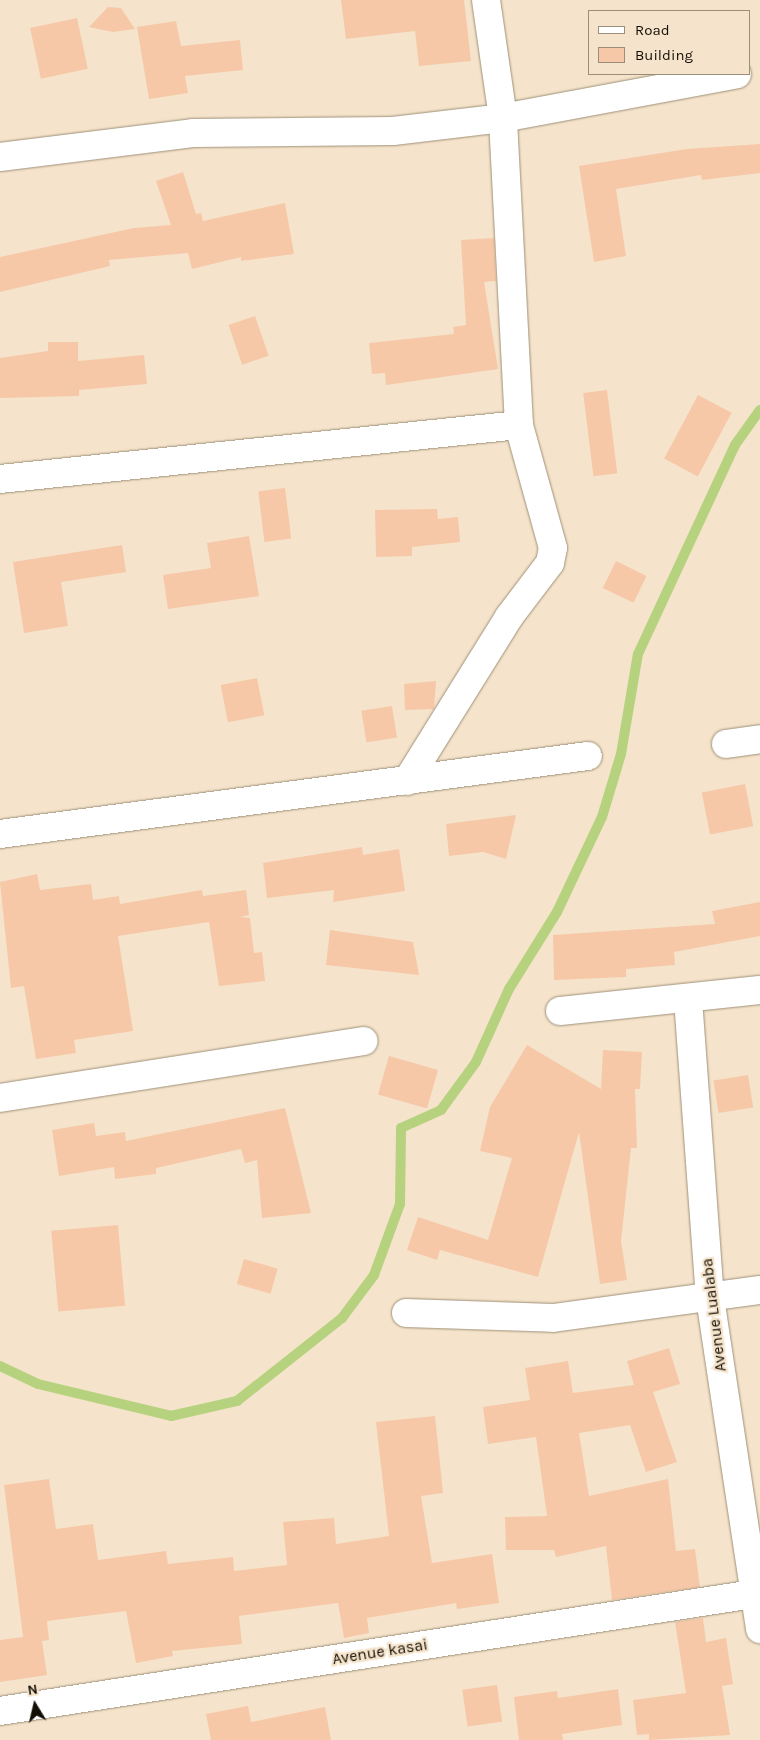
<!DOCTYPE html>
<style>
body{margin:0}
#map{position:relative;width:760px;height:1740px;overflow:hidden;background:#f5e4cb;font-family:Karla,sans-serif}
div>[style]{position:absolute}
.stream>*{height:10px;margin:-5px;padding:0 5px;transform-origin:5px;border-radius:5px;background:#b6d27f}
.building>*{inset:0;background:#f6c8a8;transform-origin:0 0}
.roads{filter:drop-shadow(0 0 1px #9f9079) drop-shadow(0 0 1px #9f9079)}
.street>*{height:28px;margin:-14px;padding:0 14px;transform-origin:14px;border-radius:14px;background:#fff}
span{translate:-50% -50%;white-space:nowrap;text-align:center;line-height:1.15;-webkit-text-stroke:4.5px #f5e4cb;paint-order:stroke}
.street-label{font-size:16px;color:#140f06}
.legend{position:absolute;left:588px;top:10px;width:162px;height:65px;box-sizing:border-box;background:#f5e4cb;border:1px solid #9b8f7c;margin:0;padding:6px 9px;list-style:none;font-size:15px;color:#140f06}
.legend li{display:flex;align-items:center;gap:10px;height:25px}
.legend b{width:25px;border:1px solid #9b8f7c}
.north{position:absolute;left:10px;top:1680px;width:50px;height:50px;-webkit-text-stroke:4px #f5e4cb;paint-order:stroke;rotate:351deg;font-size:14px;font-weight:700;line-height:20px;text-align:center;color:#140f06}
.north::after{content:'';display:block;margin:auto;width:18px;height:22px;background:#140f06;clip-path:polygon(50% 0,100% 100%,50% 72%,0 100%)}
</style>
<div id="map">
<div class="stream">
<div style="left:0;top:1366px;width:42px;rotate:25.3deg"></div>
<div style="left:38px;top:1384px;width:137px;rotate:13.5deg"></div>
<div style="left:171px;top:1416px;width:68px;rotate:-12.8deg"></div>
<div style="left:237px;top:1401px;width:134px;rotate:-38.3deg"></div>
<div style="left:342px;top:1318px;width:54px;rotate:-53.3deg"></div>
<div style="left:374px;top:1275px;width:76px;rotate:-69.9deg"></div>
<div style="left:400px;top:1204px;width:76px;rotate:-89.2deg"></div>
<div style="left:401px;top:1128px;width:44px;rotate:-24.2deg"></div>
<div style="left:441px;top:1110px;width:59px;rotate:-53.9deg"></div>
<div style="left:476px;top:1062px;width:80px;rotate:-65.7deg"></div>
<div style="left:509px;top:989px;width:91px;rotate:-58.1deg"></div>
<div style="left:557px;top:912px;width:105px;rotate:-64.7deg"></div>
<div style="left:602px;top:817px;width:66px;rotate:-73.2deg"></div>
<div style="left:621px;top:754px;width:101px;rotate:-80.4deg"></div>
<div style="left:638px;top:654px;width:230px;rotate:-65.1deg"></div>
<div style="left:735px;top:445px;width:43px;rotate:-54.5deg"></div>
</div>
<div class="building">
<div style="clip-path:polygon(341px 0,464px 0,471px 61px,419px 66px,415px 31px,346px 39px)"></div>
<div style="clip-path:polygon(108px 7px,121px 8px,135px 29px,113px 32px,89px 27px)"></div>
<div style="left:77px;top:18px;width:52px;height:48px;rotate:78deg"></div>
<div style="clip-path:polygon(176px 21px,181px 46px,240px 40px,243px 70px,185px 76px,188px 93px,149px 99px,137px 27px)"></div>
<div style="clip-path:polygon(760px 144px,760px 173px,702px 180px,701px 175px,616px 189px,626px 256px,594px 262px,579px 166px,687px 149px)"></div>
<div style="clip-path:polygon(183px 172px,196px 214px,201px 213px,203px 221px,285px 203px,294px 254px,241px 261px,241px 257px,192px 269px,188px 253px,109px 260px,110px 266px,0 292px,0 257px,134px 228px,171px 225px,156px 181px)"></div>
<div style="clip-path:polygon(494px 238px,496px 281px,484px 282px,498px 369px,386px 385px,385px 373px,372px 374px,369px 343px,454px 334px,453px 327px,466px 325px,461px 240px)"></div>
<div style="left:255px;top:316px;width:42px;height:28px;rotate:71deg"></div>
<div style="clip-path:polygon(48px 342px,78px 342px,78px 361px,144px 355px,147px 384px,79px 390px,79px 396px,0 398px,0 358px,48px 351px)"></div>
<div style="left:607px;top:390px;width:84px;height:24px;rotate:83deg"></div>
<div style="left:698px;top:395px;width:38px;height:72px;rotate:28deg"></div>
<div style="left:285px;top:488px;width:51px;height:27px;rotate:83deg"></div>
<div style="clip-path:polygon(437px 509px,438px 519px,458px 517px,460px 542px,412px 547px,412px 556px,376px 557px,375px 510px)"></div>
<div style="clip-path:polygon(249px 536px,259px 596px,168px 609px,163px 575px,211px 568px,207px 543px)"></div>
<div style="clip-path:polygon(122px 545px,126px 572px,61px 582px,68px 626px,24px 633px,13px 562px)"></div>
<div style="left:616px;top:561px;width:34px;height:30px;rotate:26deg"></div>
<div style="left:257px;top:678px;width:38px;height:37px;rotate:79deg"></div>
<div style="clip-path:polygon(436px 681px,434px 709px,405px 710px,404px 684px)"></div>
<div style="left:392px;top:706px;width:32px;height:31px;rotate:81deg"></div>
<div style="left:745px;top:784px;width:43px;height:44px;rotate:79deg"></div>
<div style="clip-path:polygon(516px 815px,506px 859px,483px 852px,449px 856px,446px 824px)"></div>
<div style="clip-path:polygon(362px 847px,363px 855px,399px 849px,405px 891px,333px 902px,334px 890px,267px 898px,263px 863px)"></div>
<div style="clip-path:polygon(37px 874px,40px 890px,91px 884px,93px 900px,119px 896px,120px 904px,202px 890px,203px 896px,246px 890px,249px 915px,240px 917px,250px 918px,254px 953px,262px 952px,265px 981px,219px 986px,209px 922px,118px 936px,133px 1031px,74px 1040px,76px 1053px,36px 1059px,24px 986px,11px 988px,0 882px)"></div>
<div style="clip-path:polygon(760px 902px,760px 936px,674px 952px,675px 965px,626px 969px,626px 977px,554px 980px,553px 935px,715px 924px,712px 911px)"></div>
<div style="clip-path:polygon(330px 930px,413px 942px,419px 975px,326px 965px)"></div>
<div style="clip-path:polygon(527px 1045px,601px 1089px,603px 1050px,642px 1052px,640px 1089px,635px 1089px,637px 1148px,631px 1148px,621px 1241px,627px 1280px,600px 1284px,579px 1132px,538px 1277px,440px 1250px,437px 1260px,407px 1250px,418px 1217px,488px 1240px,512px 1158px,480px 1151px,490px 1107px)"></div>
<div style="left:389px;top:1056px;width:51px;height:40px;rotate:16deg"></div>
<div style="left:748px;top:1075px;width:33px;height:35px;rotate:81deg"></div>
<div style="clip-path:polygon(285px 1108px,311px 1213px,262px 1218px,257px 1160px,245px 1163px,241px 1149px,156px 1168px,156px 1174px,115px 1179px,114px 1167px,59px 1176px,52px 1130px,94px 1123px,96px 1136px,125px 1132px,126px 1141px)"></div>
<div style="left:118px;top:1225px;width:81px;height:67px;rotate:85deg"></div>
<div style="left:244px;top:1259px;width:35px;height:26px;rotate:16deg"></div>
<div style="clip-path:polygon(669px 1348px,680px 1384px,653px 1392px,677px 1462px,646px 1472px,630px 1425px,579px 1433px,589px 1496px,668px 1479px,676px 1551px,695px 1549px,700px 1587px,612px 1600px,606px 1546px,556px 1557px,554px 1550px,506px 1550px,505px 1517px,547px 1516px,536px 1437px,488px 1444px,483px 1407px,530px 1400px,525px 1368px,568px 1361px,573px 1393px,634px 1385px,627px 1361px)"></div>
<div style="clip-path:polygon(435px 1416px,443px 1493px,421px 1496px,432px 1563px,492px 1554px,499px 1603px,457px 1609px,456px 1603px,367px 1618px,369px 1633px,344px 1638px,338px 1603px,239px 1616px,242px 1644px,172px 1651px,173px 1656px,136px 1663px,126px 1611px,47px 1621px,49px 1640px,42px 1641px,47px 1675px,0 1682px,0 1640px,23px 1637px,4px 1485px,49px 1479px,56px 1529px,93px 1524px,98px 1560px,166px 1551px,168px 1564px,233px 1557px,234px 1571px,287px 1565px,283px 1522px,334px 1518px,336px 1544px,389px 1536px,376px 1422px)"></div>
<div style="clip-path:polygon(703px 1618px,706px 1642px,726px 1638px,733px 1684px,722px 1686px,730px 1735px,649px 1740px,649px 1734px,637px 1735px,633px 1700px,686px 1693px,675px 1622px)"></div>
<div style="left:497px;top:1685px;width:37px;height:35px;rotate:82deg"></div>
<div style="clip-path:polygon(618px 1689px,622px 1725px,562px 1734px,563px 1740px,519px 1740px,514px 1697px,557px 1691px,558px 1698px)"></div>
<div style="clip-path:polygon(248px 1706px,251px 1722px,325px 1707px,331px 1740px,211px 1740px,206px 1714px)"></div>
</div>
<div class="roads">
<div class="street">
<div style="left:0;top:157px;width:194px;rotate:-7.1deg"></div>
<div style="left:193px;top:133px;width:200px;rotate:-0.6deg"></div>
<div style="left:393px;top:131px;width:111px;rotate:-6.7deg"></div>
<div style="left:503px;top:118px;width:238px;rotate:-10.6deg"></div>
<div style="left:0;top:479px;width:522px;rotate:-5.94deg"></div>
<div style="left:726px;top:744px;width:34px;rotate:-8deg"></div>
<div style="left:407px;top:781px;width:193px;rotate:-58.1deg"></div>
<div style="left:509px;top:617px;width:68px;rotate:-52.8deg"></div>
<div style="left:550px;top:563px;width:15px;rotate:-79deg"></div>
<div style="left:553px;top:548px;width:128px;rotate:-105.5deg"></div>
<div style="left:519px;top:425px;width:307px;rotate:-93deg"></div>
<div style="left:503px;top:118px;width:119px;rotate:-98.2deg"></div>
<div style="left:0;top:834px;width:593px;rotate:-7.56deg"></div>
<div style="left:688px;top:999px;width:300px;rotate:85.8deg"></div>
<div style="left:710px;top:1298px;width:335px;rotate:81.4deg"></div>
<div style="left:560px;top:1011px;width:201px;rotate:-6deg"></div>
<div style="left:0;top:1098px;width:368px;rotate:-8.9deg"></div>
<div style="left:406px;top:1313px;width:147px;rotate:1.9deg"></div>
<div style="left:553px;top:1318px;width:209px;rotate:-7.7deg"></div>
<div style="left:0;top:1711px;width:769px;rotate:-8.83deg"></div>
</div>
</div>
<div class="street-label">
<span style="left:714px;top:1315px;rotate:-97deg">Avenue Lualaba</span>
<span style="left:380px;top:1652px;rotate:-9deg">Avenue kasai</span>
</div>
<ul class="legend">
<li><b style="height:6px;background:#fff"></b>Road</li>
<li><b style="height:14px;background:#f6c8a8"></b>Building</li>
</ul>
<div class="north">N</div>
</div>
